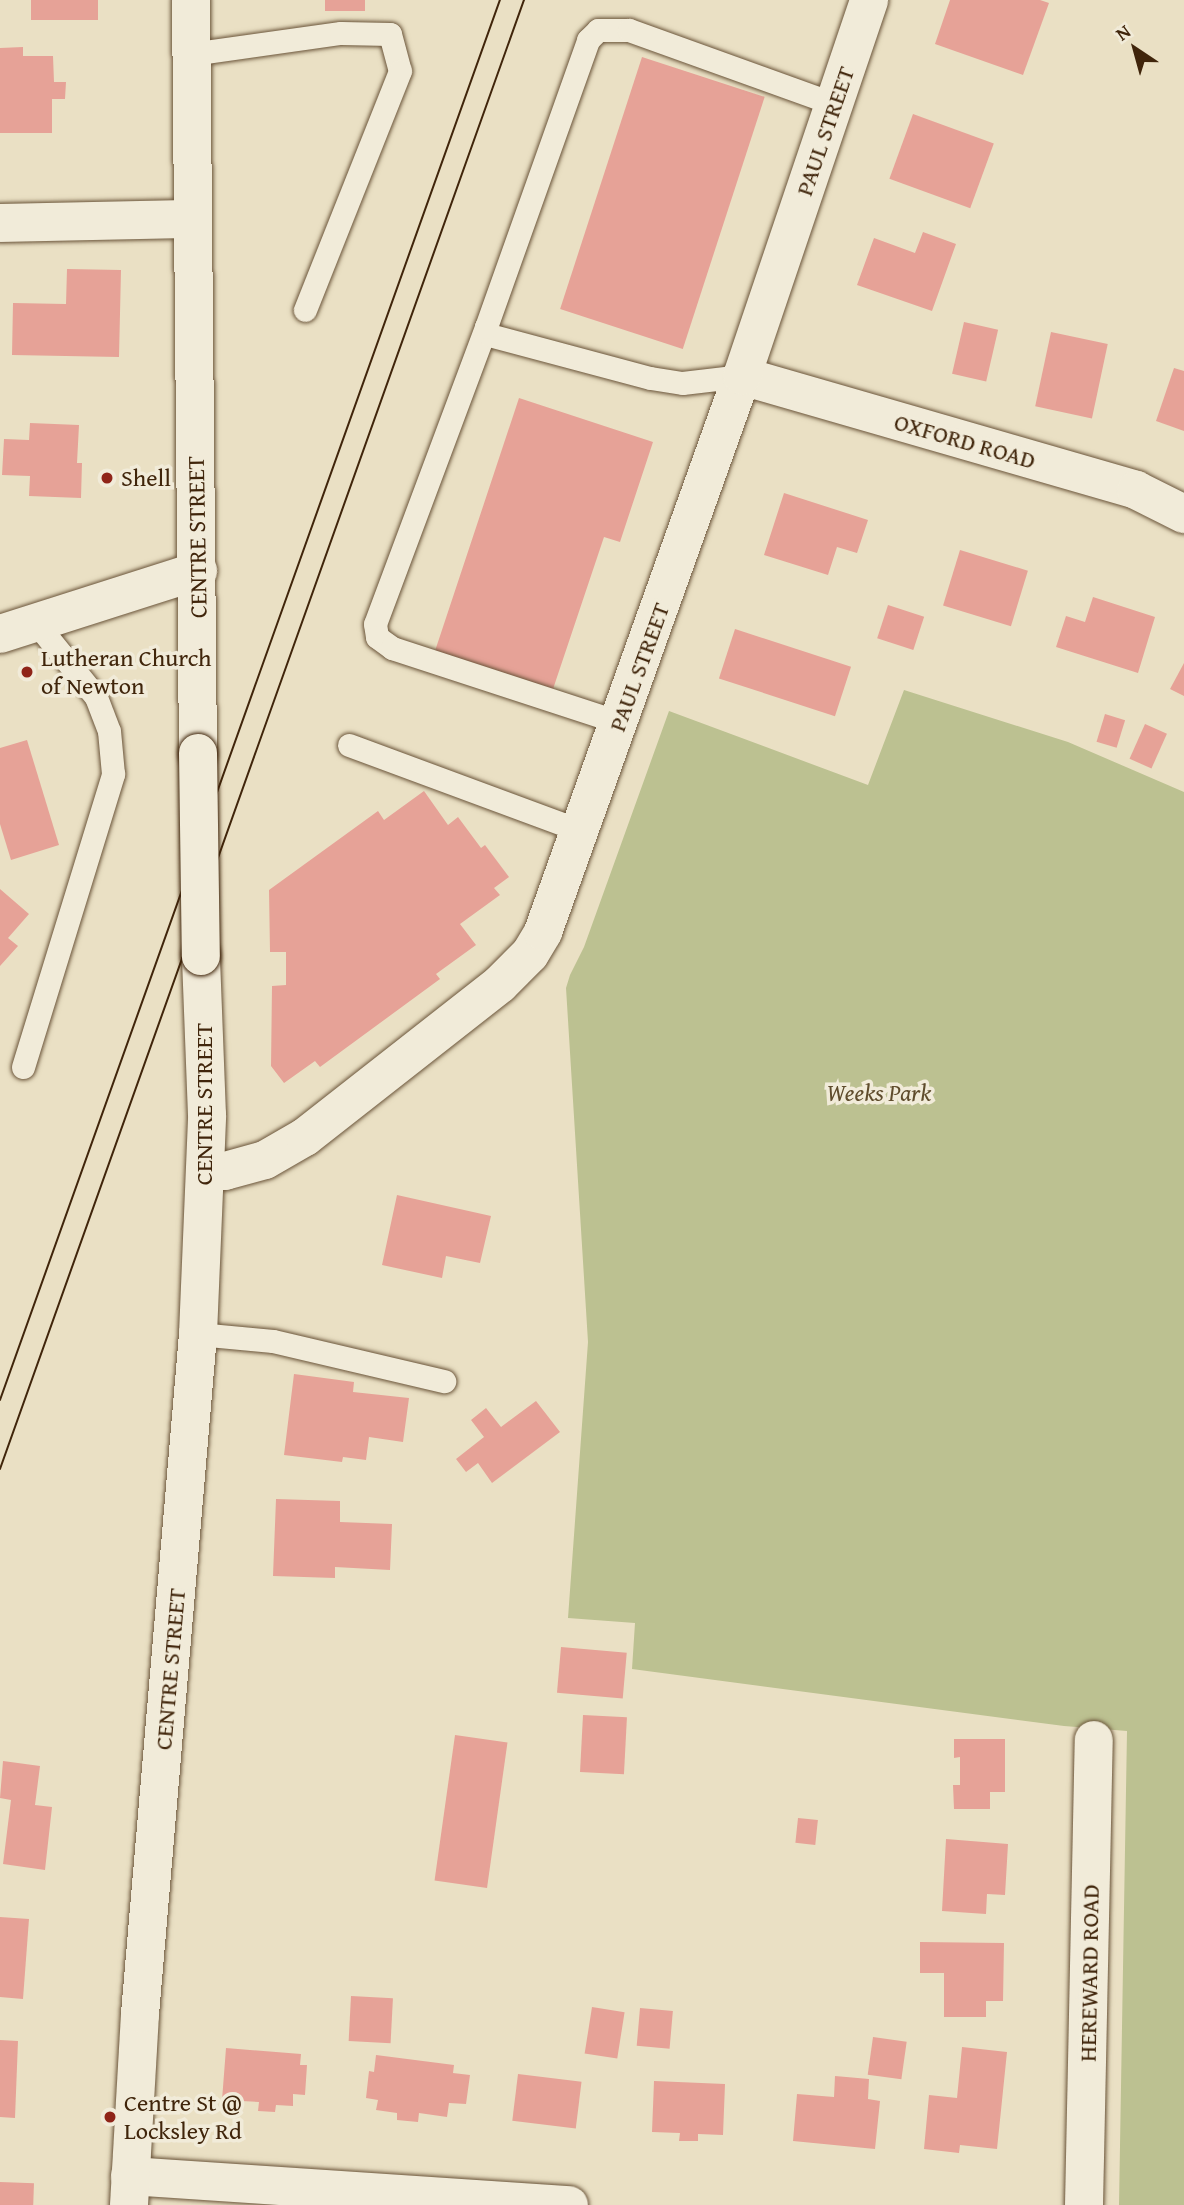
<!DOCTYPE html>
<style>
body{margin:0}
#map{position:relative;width:1184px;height:2205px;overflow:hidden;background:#eae0c4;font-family:"Gentium Book Plus",serif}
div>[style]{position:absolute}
.green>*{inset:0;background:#bcc191}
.building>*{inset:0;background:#e6a297;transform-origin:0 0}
.roads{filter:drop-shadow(0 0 2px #6a5439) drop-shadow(0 0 2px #6a5439)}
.service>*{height:23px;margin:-11.5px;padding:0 11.5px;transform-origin:11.5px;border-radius:11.5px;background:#f1ebd9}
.minor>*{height:38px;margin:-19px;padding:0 19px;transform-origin:19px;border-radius:19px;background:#f1ebd9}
.secondary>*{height:38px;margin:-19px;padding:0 19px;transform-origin:19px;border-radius:19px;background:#f1ebd9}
.tram>*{height:2px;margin:-1px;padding:0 1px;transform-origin:1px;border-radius:1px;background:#40250b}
.bridges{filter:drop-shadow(0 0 2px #40250b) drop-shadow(0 0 2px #40250b)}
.secondary-bridge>*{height:38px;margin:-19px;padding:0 19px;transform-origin:19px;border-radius:19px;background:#f1ebd9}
.dots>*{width:19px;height:19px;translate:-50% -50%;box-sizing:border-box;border:4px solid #f1ebd9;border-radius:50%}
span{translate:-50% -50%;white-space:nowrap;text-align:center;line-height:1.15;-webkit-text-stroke:7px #f1ebd9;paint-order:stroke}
.street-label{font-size:24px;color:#40250b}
.poi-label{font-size:24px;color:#40250b}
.left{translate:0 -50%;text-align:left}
.park-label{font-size:24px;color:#5f4c2c;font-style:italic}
.north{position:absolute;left:1100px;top:14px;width:70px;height:70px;-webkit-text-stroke:5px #f1ebd9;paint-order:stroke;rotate:324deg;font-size:19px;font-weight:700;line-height:28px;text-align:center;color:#40250b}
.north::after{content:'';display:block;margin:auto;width:24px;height:32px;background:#40250b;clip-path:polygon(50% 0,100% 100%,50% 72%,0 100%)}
</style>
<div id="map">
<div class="green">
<div style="clip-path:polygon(904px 690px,1068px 742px,1184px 792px,1184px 2205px,1119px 2205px,1127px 1731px,1064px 1726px,632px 1669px,635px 1623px,568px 1618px,588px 1342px,566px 988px,570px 975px,584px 947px,669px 711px,868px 785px)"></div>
</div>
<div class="building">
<div style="left:31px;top:0;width:67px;height:20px"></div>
<div style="left:325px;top:0;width:40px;height:11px"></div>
<div style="clip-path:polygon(950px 0,1040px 0,1049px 3px,1023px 75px,935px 44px)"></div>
<div style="clip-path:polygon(23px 47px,23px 56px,53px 56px,54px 82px,66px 82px,65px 99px,52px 99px,52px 133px,0 133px,0 48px)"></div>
<div style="left:642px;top:57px;width:129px;height:265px;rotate:18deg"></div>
<div style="left:913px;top:114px;width:86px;height:69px;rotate:20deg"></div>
<div style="clip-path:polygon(923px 232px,956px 244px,932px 311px,857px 285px,874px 238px,915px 253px)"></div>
<div style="clip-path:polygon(67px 269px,121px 270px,119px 357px,12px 355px,13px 303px,66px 304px)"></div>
<div style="left:964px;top:322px;width:35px;height:53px;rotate:13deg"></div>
<div style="left:1051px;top:332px;width:58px;height:76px;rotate:12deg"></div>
<div style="clip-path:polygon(1174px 368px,1184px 371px,1184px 431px,1156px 421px)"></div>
<div style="clip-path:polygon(519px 398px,653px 442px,620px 542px,604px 537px,553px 689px,435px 651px)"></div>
<div style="clip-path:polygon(30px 423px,79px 425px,77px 463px,82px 463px,81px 498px,29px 496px,30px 476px,2px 475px,4px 439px,29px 440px)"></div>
<div style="clip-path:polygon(784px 493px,868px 520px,857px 553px,837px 547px,828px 575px,764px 555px)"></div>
<div style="left:960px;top:550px;width:71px;height:58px;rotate:17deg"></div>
<div style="clip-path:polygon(1093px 597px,1155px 617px,1138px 673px,1056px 647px,1066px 616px,1085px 622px)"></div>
<div style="left:888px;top:605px;width:38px;height:35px;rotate:18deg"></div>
<div style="left:735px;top:629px;width:122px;height:52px;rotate:18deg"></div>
<div style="clip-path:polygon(1184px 663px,1184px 696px,1170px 689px)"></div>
<div style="left:1105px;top:714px;width:21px;height:29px;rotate:17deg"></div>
<div style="left:1145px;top:724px;width:24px;height:38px;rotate:24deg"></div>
<div style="clip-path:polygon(27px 740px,59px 845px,11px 860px,0 824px,0 748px)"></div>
<div style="clip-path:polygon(424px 791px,448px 825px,458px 817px,481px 848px,485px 845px,509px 877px,494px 888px,500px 895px,460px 924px,476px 945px,436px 974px,440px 979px,320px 1067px,315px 1061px,284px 1083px,271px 1066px,272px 986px,286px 985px,286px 952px,270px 952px,269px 890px,378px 811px,384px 820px)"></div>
<div style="clip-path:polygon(0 889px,29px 914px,8px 938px,18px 946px,0 966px)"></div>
<div style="clip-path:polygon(397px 1195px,491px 1216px,480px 1263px,446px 1256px,442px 1278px,382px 1265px)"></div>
<div style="clip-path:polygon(294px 1374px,354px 1382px,353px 1392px,409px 1398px,403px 1442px,369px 1437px,366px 1460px,343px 1457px,342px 1462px,284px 1455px)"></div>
<div style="clip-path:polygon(536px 1401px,560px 1432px,492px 1483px,478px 1463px,466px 1472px,456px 1459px,484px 1437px,471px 1420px,486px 1408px,501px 1427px)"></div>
<div style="clip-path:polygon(276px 1499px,340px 1501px,340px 1522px,392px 1524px,390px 1570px,335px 1567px,335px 1578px,273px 1576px)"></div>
<div style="left:561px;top:1647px;width:66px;height:46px;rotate:5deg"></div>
<div style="left:583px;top:1715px;width:44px;height:57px;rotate:3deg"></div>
<div style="left:455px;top:1735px;width:53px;height:147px;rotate:8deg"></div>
<div style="clip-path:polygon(954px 1739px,1005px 1739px,1005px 1792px,990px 1792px,990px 1809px,954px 1809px,953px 1785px,960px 1785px,960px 1757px,954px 1758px)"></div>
<div style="clip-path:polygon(3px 1761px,40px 1766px,35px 1805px,52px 1807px,45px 1870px,3px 1864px,11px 1800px,0 1798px)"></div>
<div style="left:798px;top:1818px;width:20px;height:25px;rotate:6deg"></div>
<div style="clip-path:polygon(946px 1839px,1008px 1844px,1005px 1895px,987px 1894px,986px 1914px,942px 1911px)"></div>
<div style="clip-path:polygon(0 1917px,29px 1919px,23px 1999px,0 1997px)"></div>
<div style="clip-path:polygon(920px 1942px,1004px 1943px,1003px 2001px,986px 2001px,986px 2017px,944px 2017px,944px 1973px,920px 1973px)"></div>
<div style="left:351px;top:1996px;width:42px;height:45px;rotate:3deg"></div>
<div style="left:592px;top:2007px;width:33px;height:47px;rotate:9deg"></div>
<div style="left:640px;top:2008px;width:33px;height:38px;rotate:5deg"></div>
<div style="left:873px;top:2037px;width:34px;height:38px;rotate:8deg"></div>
<div style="clip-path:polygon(0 2040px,18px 2041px,15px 2118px,0 2117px)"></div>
<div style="clip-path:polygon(962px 2047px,1007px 2052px,997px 2149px,960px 2145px,959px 2153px,924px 2149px,929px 2095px,957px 2098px)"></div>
<div style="clip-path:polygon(226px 2048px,301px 2054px,300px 2065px,307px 2065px,305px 2095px,293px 2094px,293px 2106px,276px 2105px,275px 2112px,258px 2111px,259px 2102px,222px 2100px)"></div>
<div style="clip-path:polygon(376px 2055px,454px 2065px,453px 2073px,470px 2075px,466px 2104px,449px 2103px,447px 2117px,419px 2113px,418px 2122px,397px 2120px,397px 2113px,376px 2110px,378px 2100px,366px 2098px,369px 2071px,374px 2072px)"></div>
<div style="left:518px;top:2074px;width:64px;height:47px;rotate:7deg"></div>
<div style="clip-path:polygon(835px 2076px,869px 2079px,868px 2099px,880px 2101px,875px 2149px,793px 2141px,797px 2094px,834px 2097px)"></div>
<div style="clip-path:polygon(654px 2081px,725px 2084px,723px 2135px,698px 2134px,698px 2141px,679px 2141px,680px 2133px,652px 2132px)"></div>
<div style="left:0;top:2182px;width:34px;height:23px;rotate:2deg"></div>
</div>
<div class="roads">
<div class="service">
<div style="left:191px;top:54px;width:151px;rotate:-8deg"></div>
<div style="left:341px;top:33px;width:49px;rotate:1.2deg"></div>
<div style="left:390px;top:34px;width:38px;rotate:75deg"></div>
<div style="left:400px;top:71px;width:257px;rotate:111.7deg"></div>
<div style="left:486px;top:327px;width:317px;rotate:110.5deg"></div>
<div style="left:375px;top:624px;width:13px;rotate:81deg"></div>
<div style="left:377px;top:637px;width:19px;rotate:36deg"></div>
<div style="left:392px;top:648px;width:239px;rotate:18.1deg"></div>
<div style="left:742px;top:376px;width:60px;rotate:173.3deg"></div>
<div style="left:682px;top:383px;width:32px;rotate:-171deg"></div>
<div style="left:650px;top:378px;width:166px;rotate:-165deg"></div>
<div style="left:490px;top:335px;width:9px;rotate:-117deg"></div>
<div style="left:486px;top:327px;width:305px;rotate:-70.4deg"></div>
<div style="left:588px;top:40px;width:14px;rotate:-45deg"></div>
<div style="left:598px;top:30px;width:31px"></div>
<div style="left:629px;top:30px;width:218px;rotate:19.8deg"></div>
<div style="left:349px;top:745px;width:247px;rotate:20.3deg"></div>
<div style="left:23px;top:1067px;width:307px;rotate:-72.9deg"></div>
<div style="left:113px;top:774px;width:43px;rotate:-95.3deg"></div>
<div style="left:109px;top:731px;width:36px;rotate:-111deg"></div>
<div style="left:96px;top:697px;width:95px;rotate:-129deg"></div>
<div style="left:198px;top:1334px;width:75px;rotate:5.3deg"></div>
<div style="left:273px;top:1341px;width:176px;rotate:13.2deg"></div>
</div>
<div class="minor">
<div style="left:0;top:223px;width:191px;rotate:-1.2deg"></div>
<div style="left:742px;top:376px;width:410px;rotate:16.1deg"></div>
<div style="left:1136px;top:490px;width:54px;rotate:26.6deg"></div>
<div style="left:0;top:634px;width:208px;rotate:-17.7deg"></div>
<div style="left:205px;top:1171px;width:20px"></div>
<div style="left:225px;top:1171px;width:41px;rotate:-15.4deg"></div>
<div style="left:265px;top:1160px;width:46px;rotate:-29.9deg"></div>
<div style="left:305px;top:1137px;width:248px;rotate:-38.1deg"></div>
<div style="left:500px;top:984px;width:42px;rotate:-45deg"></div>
<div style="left:530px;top:954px;width:26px;rotate:-59deg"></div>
<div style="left:543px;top:932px;width:591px;rotate:-70.31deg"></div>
<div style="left:742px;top:376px;width:397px;rotate:-71.3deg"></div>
<div style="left:130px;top:2176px;width:440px;rotate:3.8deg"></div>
<div style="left:1084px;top:2205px;width:465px;rotate:-88.8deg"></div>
</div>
<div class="secondary">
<div style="left:191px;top:0;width:753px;rotate:89.47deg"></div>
<div style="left:129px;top:2205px;width:191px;rotate:-86.7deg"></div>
<div style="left:140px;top:2014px;width:682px;rotate:-85.12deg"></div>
<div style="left:198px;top:1334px;width:219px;rotate:-87.6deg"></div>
<div style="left:207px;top:1115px;width:159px;rotate:-92.2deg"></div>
</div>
</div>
<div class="tram">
<div style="left:0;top:1400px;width:1487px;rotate:-70.35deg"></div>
<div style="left:0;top:1469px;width:1560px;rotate:-70.37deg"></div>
</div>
<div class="bridges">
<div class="secondary-bridge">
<div style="left:198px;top:753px;width:203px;rotate:89.2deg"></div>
</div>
</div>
<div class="dots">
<div style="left:107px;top:478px;background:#8f2418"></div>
<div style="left:27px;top:672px;background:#8f2418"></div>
<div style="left:110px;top:2117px;background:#8f2418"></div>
</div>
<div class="street-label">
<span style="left:825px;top:131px;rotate:-71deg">PAUL STREET</span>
<span style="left:965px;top:441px;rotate:16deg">OXFORD ROAD</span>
<span style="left:197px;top:537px;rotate:-91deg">CENTRE STREET</span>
<span style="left:639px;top:667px;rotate:-70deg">PAUL STREET</span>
<span style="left:204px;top:1104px;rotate:-90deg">CENTRE STREET</span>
<span style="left:170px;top:1669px;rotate:-85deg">CENTRE STREET</span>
<span style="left:1089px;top:1973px;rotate:-89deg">HEREWARD ROAD</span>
</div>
<div class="poi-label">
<span class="left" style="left:121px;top:478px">Shell</span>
<span class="left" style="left:41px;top:672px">Lutheran Church<br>of Newton</span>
<span class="left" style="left:124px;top:2117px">Centre St @<br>Locksley Rd</span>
</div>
<div class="park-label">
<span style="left:879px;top:1093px">Weeks Park</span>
</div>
<div class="north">N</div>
</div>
